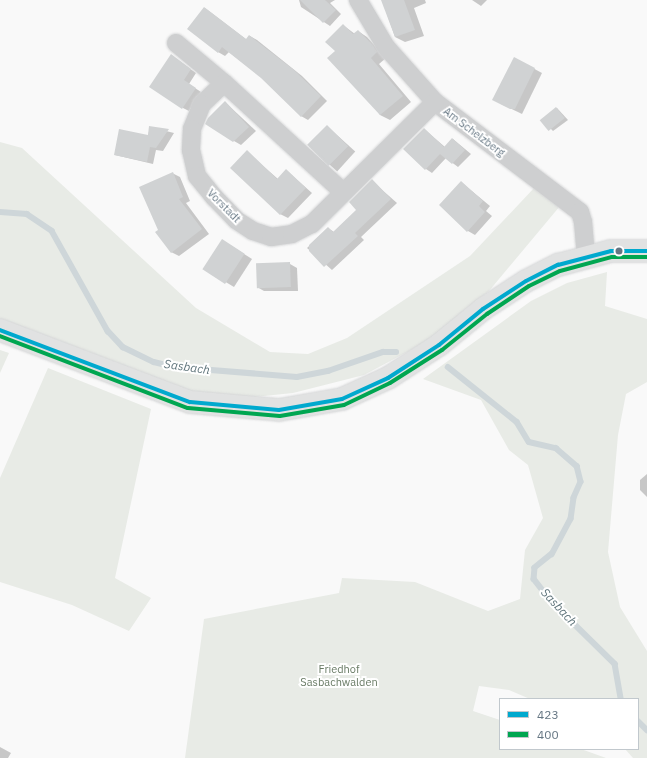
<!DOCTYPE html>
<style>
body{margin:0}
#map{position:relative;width:647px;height:758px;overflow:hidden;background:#f9f9f9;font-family:"IBM Plex Sans",sans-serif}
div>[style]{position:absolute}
.green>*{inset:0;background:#e8ebe6}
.shadow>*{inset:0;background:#0003;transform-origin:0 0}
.stream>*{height:5.5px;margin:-2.75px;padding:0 2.75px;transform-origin:2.75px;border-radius:2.75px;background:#ced6d9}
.building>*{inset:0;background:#d0d2d3;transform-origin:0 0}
.roads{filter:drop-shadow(0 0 1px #d5d6d7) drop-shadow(0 0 1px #d5d6d7)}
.minor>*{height:18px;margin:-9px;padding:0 9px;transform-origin:9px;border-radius:9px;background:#cecfd0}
.secondary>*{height:22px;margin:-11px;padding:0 11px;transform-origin:11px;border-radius:11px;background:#e1e2e2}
.bus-1>*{height:4px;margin:-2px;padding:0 2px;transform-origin:2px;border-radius:2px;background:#00a9ce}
.bus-2>*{height:4px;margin:-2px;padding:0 2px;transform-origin:2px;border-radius:2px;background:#00a651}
.dots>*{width:11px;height:11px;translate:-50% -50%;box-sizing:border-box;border:2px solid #fff;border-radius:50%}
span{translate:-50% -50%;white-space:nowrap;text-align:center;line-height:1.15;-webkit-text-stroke:4px #fff;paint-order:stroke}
.street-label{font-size:11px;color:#657683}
.park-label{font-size:11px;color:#687a64}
.water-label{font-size:12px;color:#60757c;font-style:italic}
.legend{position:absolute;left:499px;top:698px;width:140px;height:52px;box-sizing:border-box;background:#fff;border:1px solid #c1c8cd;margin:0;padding:5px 7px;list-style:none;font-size:12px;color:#657683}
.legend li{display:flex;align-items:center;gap:8px;height:20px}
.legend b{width:20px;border:1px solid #c1c8cd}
</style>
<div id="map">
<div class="green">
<div style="clip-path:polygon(0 142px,22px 148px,196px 308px,270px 352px,308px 354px,347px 338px,470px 256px,534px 188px,560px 206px,489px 291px,424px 343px,364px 375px,293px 393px,236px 399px,192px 392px,0 319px)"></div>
<div style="clip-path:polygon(607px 272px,605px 306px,647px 319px,647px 382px,626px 394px,618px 435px,608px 552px,620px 607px,647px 651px,647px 758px,633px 758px,625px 749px,638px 749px,638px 699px,530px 699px,509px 690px,479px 686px,473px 711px,500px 720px,500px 749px,581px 749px,606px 758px,185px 758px,204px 619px,339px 593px,342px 578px,415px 582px,488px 611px,520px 599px,525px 550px,543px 518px,528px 465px,509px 450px,481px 400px,423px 379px,531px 301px,567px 283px)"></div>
<div style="clip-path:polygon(0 350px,9px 353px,0 373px)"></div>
<div style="clip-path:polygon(48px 368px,151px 409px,115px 578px,151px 598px,129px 631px,72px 605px,0 582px,0 478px)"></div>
</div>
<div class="shadow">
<div style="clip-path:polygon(299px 0,335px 0,330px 3px,341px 14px,330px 26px,301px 7px)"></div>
<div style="clip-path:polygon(382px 0,425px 0,426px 3px,414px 8px,424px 36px,405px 42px,395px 37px)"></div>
<div style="clip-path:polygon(472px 0,487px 0,481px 6px)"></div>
<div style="clip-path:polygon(205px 8px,247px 40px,250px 36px,257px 40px,302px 76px,327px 101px,308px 120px,301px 116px,261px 77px,229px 52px,225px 56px,218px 52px)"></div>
<div style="clip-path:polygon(343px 25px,355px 34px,358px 31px,367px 37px,386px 58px,379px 64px,411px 102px,390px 120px,380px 115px,336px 51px)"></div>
<div style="clip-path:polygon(171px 55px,196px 73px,189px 84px,201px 92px,189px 111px,183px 108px)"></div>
<div style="clip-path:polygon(514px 58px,542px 73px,522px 114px,501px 104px)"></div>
<div style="clip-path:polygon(226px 103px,256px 131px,241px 145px,234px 141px)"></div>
<div style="clip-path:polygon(557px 108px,568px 120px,553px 131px,542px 120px)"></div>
<div style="left:327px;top:126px;width:38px;height:27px;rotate:42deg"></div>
<div style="clip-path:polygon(150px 127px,174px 133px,163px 151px,156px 150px,153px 164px,115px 155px,148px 136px)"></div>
<div style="clip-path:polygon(424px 129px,445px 147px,453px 139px,471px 154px,458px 167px,446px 158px,432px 173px,426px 169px)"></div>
<div style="clip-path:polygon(247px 152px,278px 179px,286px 170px,312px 193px,288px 218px,280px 214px)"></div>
<div style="clip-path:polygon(172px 173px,180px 177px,190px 201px,186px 203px,209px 234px,179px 256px,171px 252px,159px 231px)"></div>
<div style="clip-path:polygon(372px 181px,397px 203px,361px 237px,364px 240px,332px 270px,307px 248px,328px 228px,334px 232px,357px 210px)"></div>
<div style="clip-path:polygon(461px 182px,490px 206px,486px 211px,492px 216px,475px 235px,468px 231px)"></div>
<div style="clip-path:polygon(230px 245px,252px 259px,234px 287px,204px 269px)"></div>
<div style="clip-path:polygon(257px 264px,290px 264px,297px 268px,298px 291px,264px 291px,257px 287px)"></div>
<div style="clip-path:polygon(647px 474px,647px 497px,640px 490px,640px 480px)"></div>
<div style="clip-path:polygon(0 747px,11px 753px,8px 758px,0 758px)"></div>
</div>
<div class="stream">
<div style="left:0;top:212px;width:27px;rotate:4deg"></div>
<div style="left:27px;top:214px;width:30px;rotate:34deg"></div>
<div style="left:52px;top:231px;width:115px;rotate:60.8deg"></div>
<div style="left:108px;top:331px;width:22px;rotate:47deg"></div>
<div style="left:123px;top:347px;width:34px;rotate:26deg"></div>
<div style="left:154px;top:362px;width:21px;rotate:14deg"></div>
<div style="left:174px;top:367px;width:123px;rotate:4.6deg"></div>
<div style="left:297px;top:377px;width:32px;rotate:-11deg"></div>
<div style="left:328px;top:371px;width:58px;rotate:-19.1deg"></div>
<div style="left:383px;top:352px;width:13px"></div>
<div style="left:448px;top:367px;width:88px;rotate:38.6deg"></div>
<div style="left:517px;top:422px;width:23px;rotate:59deg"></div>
<div style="left:529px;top:442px;width:28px;rotate:13deg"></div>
<div style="left:556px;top:448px;width:28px;rotate:41deg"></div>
<div style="left:577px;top:466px;width:16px;rotate:76deg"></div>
<div style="left:581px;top:482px;width:17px;rotate:114deg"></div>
<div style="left:574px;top:498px;width:21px;rotate:98deg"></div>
<div style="left:571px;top:519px;width:40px;rotate:118deg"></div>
<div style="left:552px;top:554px;width:22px;rotate:141deg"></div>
<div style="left:535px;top:568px;width:11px;rotate:95deg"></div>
<div style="left:534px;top:579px;width:31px;rotate:52deg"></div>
<div style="left:553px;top:603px;width:87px;rotate:44.5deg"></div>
<div style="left:615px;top:664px;width:36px;rotate:80deg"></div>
<div style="left:638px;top:721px;width:13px;rotate:45deg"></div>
</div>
<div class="building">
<div style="clip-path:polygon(300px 0,325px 0,336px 10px,323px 23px)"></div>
<div style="clip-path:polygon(381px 0,404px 0,415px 30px,395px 37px)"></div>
<div style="clip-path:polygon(204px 7px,246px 39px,249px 35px,294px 70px,321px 96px,301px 117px,261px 78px,222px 47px,218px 53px,187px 29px)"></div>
<div style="clip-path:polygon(343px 24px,353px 34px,358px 30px,372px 44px,377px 52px,371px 58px,403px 96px,380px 115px,327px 58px,335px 51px,325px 42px)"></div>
<div style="clip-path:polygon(171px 54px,191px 69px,184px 80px,196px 88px,182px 109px,149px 87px)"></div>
<div style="clip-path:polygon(514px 57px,535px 68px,515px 109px,510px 109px,492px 100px)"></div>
<div style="clip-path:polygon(225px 101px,249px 127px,233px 142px,205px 124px,208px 118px)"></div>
<div style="left:556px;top:107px;width:14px;height:21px;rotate:51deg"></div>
<div style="left:327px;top:125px;width:30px;height:28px;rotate:45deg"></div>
<div style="clip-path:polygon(149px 126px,169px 129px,156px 148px,150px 147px,147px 162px,114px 155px,119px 129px,148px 135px)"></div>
<div style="clip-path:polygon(424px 128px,444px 147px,452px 138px,465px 150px,452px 164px,440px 154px,425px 170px,403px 149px)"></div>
<div style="clip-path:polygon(247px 150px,277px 179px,286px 169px,306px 188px,280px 215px,230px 168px)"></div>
<div style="clip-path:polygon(173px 172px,183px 197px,179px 199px,202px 229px,171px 253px,155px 232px,158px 230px,139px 187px)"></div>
<div style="clip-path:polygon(372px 179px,391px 199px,355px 233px,358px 236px,324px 267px,309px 251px,309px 245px,328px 227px,333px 232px,356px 210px,349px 202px)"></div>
<div style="clip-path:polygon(461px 181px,483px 201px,479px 206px,485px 212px,467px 232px,439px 205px)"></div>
<div style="left:222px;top:239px;width:27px;height:36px;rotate:33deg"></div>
<div style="left:290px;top:262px;width:25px;height:34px;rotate:88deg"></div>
</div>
<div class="roads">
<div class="minor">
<div style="left:358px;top:0;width:55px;rotate:59.2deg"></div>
<div style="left:386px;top:47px;width:74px;rotate:48.3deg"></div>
<div style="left:435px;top:102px;width:182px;rotate:37.2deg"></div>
<div style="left:580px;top:212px;width:10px;rotate:73deg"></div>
<div style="left:583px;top:222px;width:34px;rotate:85deg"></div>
<div style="left:176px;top:43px;width:62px;rotate:39.8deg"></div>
<div style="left:343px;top:192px;width:161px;rotate:-137.5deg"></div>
<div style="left:224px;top:83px;width:30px;rotate:136deg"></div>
<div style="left:202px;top:104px;width:27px;rotate:112deg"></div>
<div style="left:192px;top:129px;width:21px;rotate:93deg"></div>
<div style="left:191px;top:150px;width:27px;rotate:77deg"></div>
<div style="left:197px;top:176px;width:28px;rotate:51deg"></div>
<div style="left:215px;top:198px;width:30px;rotate:46deg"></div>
<div style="left:236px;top:220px;width:20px;rotate:33deg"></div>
<div style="left:253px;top:231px;width:19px;rotate:18deg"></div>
<div style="left:271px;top:237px;width:21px;rotate:-8deg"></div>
<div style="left:292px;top:234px;width:22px;rotate:-27deg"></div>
<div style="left:312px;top:224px;width:173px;rotate:-44.8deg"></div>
</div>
<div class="secondary">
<div style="left:0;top:330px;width:203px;rotate:20.8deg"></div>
<div style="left:190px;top:402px;width:89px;rotate:5.1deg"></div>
<div style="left:279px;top:410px;width:64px;rotate:-9.9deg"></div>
<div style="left:342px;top:399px;width:51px;rotate:-24.5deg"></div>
<div style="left:388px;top:378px;width:61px;rotate:-32.9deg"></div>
<div style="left:439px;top:345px;width:57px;rotate:-39.3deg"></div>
<div style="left:483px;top:309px;width:51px;rotate:-33.1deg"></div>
<div style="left:526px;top:281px;width:36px;rotate:-27deg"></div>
<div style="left:558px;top:265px;width:55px;rotate:-14.8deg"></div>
<div style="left:611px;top:251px;width:36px"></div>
</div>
</div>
<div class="bus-1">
<div style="left:0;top:330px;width:203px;rotate:20.8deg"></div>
<div style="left:190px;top:402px;width:89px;rotate:5.1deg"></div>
<div style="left:279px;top:410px;width:64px;rotate:-9.9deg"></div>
<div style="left:342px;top:399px;width:51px;rotate:-24.5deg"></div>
<div style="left:388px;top:378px;width:61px;rotate:-32.9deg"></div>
<div style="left:439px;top:345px;width:57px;rotate:-39.3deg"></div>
<div style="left:483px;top:309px;width:51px;rotate:-33.1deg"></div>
<div style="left:526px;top:281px;width:36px;rotate:-27deg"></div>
<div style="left:558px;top:265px;width:55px;rotate:-14.8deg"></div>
<div style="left:611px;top:251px;width:36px"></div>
</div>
<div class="bus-2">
<div style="left:0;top:336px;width:201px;rotate:21deg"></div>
<div style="left:188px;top:408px;width:92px;rotate:5deg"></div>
<div style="left:280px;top:416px;width:65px;rotate:-9.8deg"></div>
<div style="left:344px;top:405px;width:51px;rotate:-25.6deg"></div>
<div style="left:390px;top:383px;width:62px;rotate:-32.4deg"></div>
<div style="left:442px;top:350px;width:58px;rotate:-38.7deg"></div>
<div style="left:487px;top:314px;width:50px;rotate:-33.7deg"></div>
<div style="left:529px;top:286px;width:34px;rotate:-26deg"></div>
<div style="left:560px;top:271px;width:54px;rotate:-15.1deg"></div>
<div style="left:612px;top:257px;width:35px"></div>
</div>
<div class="dots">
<div style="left:619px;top:251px;background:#657683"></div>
</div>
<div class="street-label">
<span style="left:474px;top:132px;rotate:37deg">Am Schelzberg</span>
<span style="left:224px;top:206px;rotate:45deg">Vorstadt</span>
</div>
<div class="park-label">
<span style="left:339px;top:676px">Friedhof<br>Sasbachwalden</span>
</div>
<div class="water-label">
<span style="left:187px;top:367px;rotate:8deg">Sasbach</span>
<span style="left:559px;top:607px;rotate:47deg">Sasbach</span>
</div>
<ul class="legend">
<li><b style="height:5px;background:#00a9ce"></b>423</li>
<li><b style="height:5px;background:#00a651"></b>400</li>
</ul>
</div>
